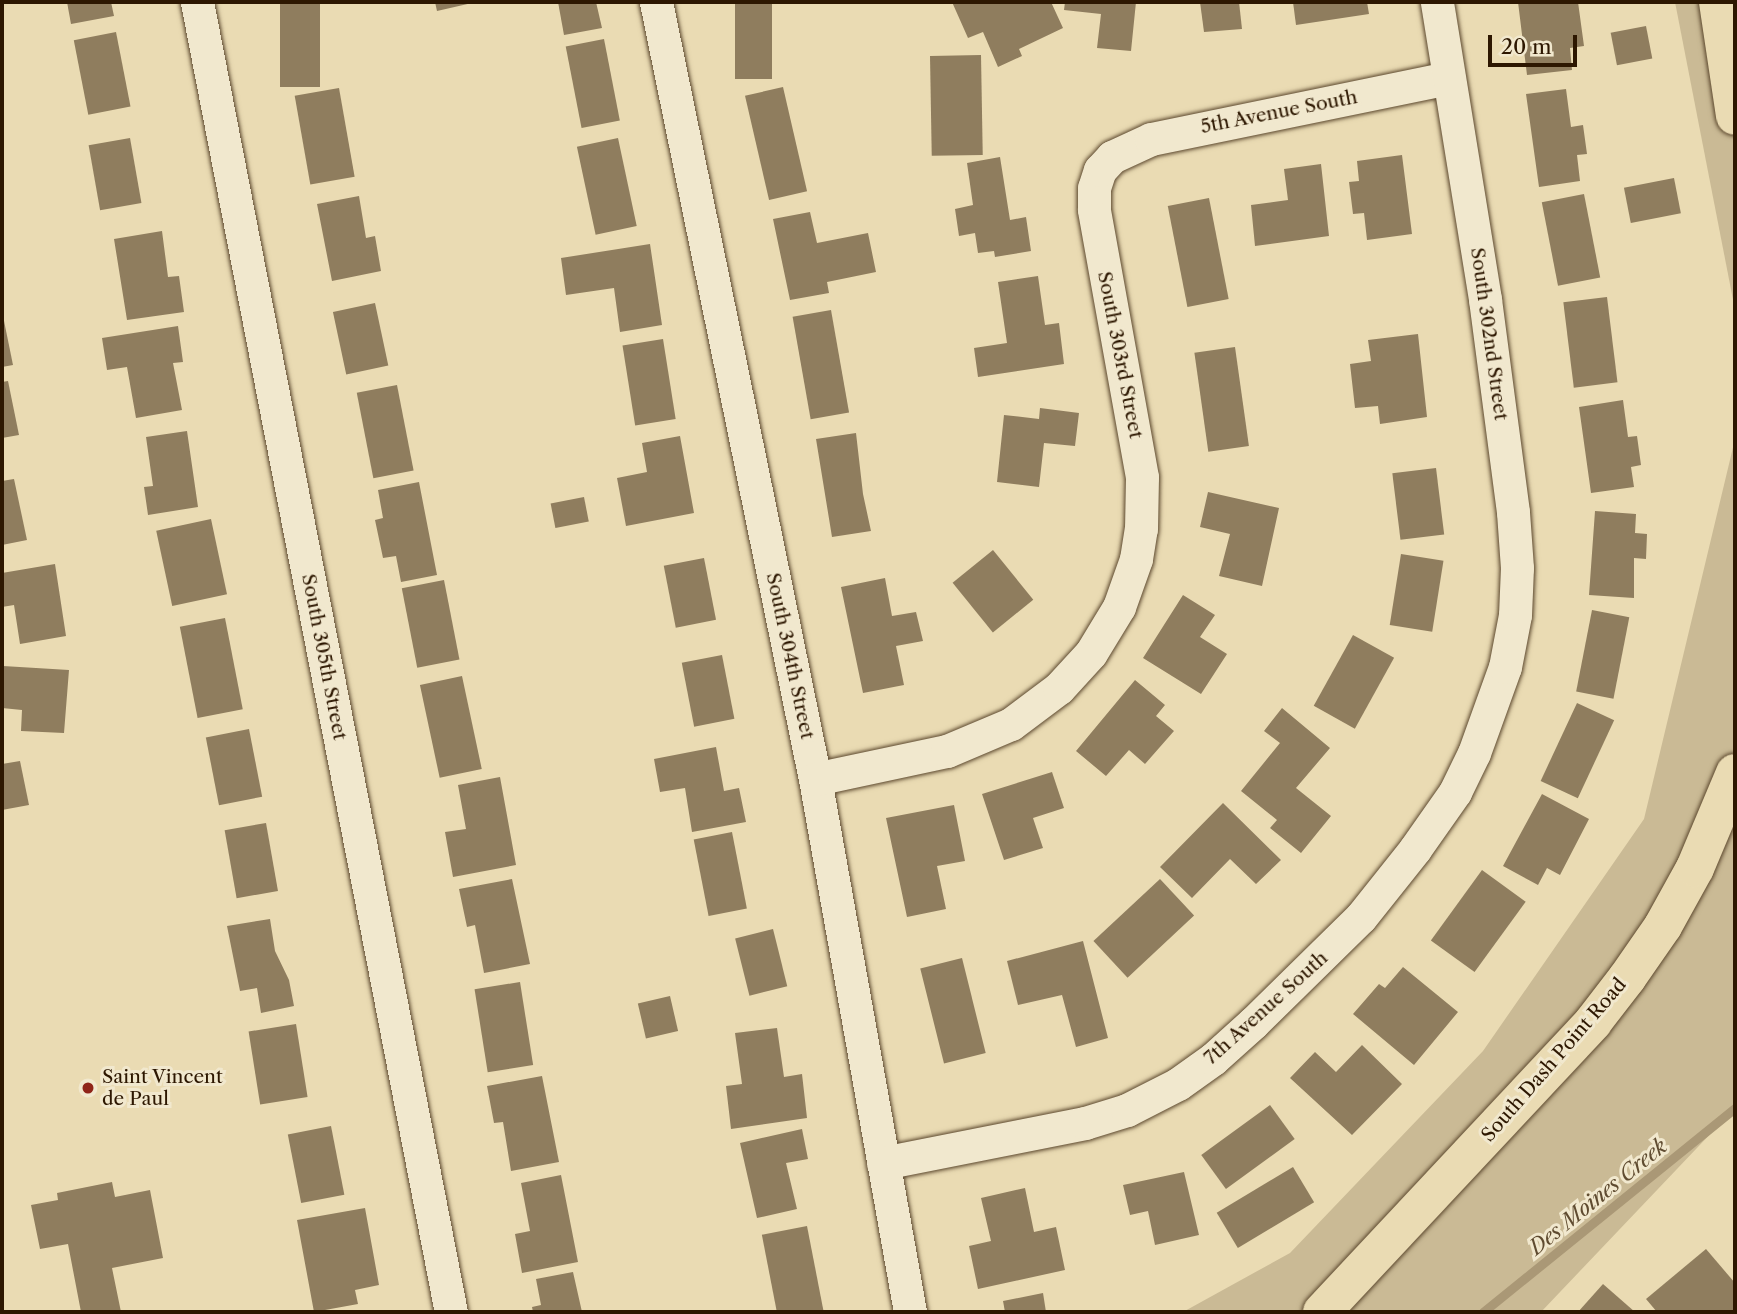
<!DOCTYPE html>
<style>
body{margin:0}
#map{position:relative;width:1737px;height:1314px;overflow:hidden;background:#eadbb3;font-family:"Libre Caslon Text",serif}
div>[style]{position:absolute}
.green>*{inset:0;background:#caba95}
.stream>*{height:9px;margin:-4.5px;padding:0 4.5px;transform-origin:4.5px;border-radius:4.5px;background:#aa9876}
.building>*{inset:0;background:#8f7d5e;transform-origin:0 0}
.roads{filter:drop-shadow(0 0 2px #5c482e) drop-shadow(0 0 2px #5c482e)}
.minor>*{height:33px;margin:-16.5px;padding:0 16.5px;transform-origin:16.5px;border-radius:16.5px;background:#f1e8ce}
.major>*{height:38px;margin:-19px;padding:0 19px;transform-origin:19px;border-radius:19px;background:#eadbb3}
.dots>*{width:19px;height:19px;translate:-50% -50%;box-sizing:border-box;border:4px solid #f1e8ce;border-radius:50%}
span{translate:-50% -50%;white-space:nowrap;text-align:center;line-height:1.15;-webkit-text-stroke:6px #f1e8ce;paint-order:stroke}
.street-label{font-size:19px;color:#2d1701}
.poi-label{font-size:19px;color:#2d1701}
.left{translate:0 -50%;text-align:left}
.water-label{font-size:21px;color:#5f4b30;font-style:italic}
.frame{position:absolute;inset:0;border:4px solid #2d1701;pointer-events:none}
.scale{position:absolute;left:1488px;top:35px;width:89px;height:32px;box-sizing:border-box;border:4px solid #2d1701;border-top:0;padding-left:9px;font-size:21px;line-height:24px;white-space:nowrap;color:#2d1701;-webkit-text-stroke:5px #f1e8ce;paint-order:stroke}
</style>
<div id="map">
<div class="green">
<div style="clip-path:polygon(1675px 2px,1735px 2px,1735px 310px)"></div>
<div style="clip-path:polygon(1735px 439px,1735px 1108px,1541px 1312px,1183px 1312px,1290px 1253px,1483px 1051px,1644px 819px)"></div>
</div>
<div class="stream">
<div style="left:1483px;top:1312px;width:324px;rotate:-39deg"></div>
</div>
<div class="building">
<div style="clip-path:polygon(67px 2px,111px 2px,114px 16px,71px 24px)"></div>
<div style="left:280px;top:2px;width:40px;height:85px"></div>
<div style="clip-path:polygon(435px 2px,472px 2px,472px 3px,437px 11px)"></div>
<div style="clip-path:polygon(558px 2px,596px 2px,602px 28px,564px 35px)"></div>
<div style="left:735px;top:2px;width:37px;height:77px"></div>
<div style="clip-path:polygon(952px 2px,1051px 2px,1063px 28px,1019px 49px,1022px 56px,998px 67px,983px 32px,968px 38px)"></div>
<div style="clip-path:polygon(1065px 2px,1136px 2px,1131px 51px,1097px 48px,1101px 14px,1064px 10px)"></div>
<div style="clip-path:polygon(1200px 2px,1239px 2px,1242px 29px,1204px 32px)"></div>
<div style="clip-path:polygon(1293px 2px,1367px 2px,1369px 14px,1296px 25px)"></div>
<div style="clip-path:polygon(1518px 2px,1578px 2px,1584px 46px,1570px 48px,1572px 70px,1527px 75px)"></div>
<div style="left:1646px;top:26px;width:33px;height:36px;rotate:79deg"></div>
<div style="left:116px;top:32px;width:76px;height:43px;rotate:79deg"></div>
<div style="left:604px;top:39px;width:83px;height:39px;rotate:79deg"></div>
<div style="left:981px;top:55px;width:100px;height:51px;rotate:89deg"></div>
<div style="left:783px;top:87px;width:107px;height:39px;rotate:77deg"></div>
<div style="left:339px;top:88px;width:90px;height:45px;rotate:80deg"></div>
<div style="clip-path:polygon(1566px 89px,1571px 127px,1583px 125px,1587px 154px,1577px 155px,1580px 181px,1539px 187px,1526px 94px)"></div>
<div style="left:130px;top:138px;width:66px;height:42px;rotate:80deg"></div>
<div style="left:618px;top:138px;width:90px;height:42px;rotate:78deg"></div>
<div style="clip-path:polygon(1402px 155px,1412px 234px,1367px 240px,1364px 213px,1353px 214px,1349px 182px,1359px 181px,1357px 161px)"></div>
<div style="clip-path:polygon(1000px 157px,1010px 220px,1026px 217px,1031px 251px,995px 257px,994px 251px,978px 253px,975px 233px,959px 236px,955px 209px,973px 205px,967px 163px)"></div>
<div style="clip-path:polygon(1321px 164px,1329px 236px,1255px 246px,1251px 205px,1288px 200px,1284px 169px)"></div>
<div style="left:1674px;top:178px;width:36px;height:51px;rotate:79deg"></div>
<div style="left:1584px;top:194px;width:85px;height:43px;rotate:79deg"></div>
<div style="clip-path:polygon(359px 196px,366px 238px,375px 236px,381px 271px,332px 281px,317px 204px)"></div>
<div style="left:1209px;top:198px;width:103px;height:42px;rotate:79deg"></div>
<div style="clip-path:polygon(810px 212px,817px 243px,868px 233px,876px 272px,827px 282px,829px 293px,790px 300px,773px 219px)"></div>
<div style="clip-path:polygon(162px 231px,168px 277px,179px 276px,184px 312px,127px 320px,114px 239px)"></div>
<div style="clip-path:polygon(650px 244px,662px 325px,620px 332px,614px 288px,566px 295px,561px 258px)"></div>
<div style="clip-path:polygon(1038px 276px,1045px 325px,1059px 323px,1064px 364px,978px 377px,974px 348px,1007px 343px,998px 282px)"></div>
<div style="left:1607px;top:297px;width:86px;height:44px;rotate:83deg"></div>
<div style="left:375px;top:303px;width:64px;height:43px;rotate:78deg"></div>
<div style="left:831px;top:310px;width:104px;height:39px;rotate:80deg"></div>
<div style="clip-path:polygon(2px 311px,13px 365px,2px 367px)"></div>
<div style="clip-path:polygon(178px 326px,183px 362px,173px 363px,182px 410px,136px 418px,127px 367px,107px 370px,102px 338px)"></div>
<div style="clip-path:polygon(1418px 334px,1427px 417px,1380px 424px,1378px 406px,1355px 408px,1350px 364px,1371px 361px,1368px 340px)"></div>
<div style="left:663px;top:339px;width:81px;height:41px;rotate:81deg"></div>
<div style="left:1235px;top:347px;width:100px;height:41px;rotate:82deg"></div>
<div style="clip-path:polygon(8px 381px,19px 435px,2px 438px,2px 382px)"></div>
<div style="left:397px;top:385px;width:87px;height:41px;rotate:79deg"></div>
<div style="clip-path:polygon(1623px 400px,1628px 437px,1637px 436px,1641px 465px,1631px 467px,1634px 487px,1591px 493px,1579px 407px)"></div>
<div style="clip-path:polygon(1040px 408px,1079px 413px,1075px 446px,1044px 443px,1039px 487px,997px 482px,1004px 415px,1039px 419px)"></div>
<div style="clip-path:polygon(187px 431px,198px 507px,148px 515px,144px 487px,153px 486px,146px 437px)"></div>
<div style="clip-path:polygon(856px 433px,863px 494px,871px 531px,832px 537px,816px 439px)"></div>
<div style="clip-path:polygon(680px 436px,694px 513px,626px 526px,617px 478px,647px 472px,642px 443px)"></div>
<div style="left:1436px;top:468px;width:67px;height:44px;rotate:83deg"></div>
<div style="clip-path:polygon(14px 479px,27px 540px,2px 545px,2px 481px)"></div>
<div style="clip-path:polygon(419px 482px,437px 575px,401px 582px,396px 556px,383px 558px,375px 520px,383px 518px,378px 490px)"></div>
<div style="clip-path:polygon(1208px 492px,1279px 508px,1262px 586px,1219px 576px,1230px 534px,1200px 527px)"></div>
<div style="left:584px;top:497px;width:25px;height:34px;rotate:79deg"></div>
<div style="clip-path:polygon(1595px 511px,1636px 514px,1635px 533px,1647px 534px,1646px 559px,1634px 558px,1634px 598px,1589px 595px)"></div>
<div style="left:211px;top:519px;width:77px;height:56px;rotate:78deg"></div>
<div style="left:993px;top:550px;width:64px;height:52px;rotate:51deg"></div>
<div style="left:1401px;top:554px;width:43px;height:72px;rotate:9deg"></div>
<div style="left:704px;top:558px;width:63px;height:41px;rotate:79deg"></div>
<div style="clip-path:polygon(55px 564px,66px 636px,20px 644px,14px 605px,2px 607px,2px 573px)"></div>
<div style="clip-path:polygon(885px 578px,892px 616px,916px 612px,923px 641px,896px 646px,904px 685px,863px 693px,841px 587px)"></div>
<div style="left:444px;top:580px;width:81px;height:43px;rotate:79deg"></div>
<div style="clip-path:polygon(1183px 595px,1215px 615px,1200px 637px,1227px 654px,1201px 694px,1143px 658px)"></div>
<div style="left:1592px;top:610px;width:38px;height:83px;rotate:11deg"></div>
<div style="left:225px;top:618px;width:93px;height:46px;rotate:79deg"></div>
<div style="left:1353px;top:635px;width:47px;height:81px;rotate:29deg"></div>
<div style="left:722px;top:655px;width:65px;height:41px;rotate:79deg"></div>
<div style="clip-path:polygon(3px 666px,69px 670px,64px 733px,21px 731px,22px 710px,2px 708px)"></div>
<div style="left:462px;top:676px;width:95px;height:43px;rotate:78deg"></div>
<div style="clip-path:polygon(1135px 680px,1165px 705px,1156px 716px,1174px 731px,1145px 764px,1129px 750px,1106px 776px,1076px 751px)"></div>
<div style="left:1577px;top:703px;width:41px;height:86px;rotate:25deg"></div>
<div style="clip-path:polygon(1282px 708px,1330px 748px,1296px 788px,1331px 816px,1301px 853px,1270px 828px,1277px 820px,1241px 791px,1280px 743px,1264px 731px)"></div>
<div style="left:249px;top:729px;width:69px;height:44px;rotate:79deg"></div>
<div style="clip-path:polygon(716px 747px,724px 791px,739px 788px,746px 822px,692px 832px,685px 788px,660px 792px,654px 759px)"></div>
<div style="clip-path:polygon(20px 761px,29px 805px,2px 810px,2px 764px)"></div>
<div style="clip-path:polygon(1052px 772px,1064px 808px,1033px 818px,1043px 848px,1004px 860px,982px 794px)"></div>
<div style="clip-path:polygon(500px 777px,516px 865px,453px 877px,445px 832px,466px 829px,458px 785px)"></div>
<div style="clip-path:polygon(1542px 794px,1589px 819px,1560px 875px,1547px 868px,1538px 885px,1503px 866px)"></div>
<div style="clip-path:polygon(1223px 803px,1281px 860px,1256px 884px,1230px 859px,1192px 898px,1160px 867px)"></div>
<div style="clip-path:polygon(954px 805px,965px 861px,937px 866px,946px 909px,907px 917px,886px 818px)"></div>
<div style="left:266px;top:823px;width:69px;height:42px;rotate:80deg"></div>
<div style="left:732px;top:832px;width:78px;height:39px;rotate:79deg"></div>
<div style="left:1482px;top:870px;width:54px;height:87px;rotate:36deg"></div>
<div style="clip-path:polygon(512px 879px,530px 964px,484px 973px,475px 925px,467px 927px,459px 889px)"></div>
<div style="left:1160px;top:879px;width:50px;height:91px;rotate:47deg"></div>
<div style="clip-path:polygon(270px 919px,275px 951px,289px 980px,294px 1006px,261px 1013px,257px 988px,240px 991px,227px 926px)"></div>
<div style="left:773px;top:929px;width:59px;height:39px;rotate:76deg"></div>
<div style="clip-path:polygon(1083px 941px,1108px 1038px,1076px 1047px,1062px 995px,1018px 1005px,1007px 961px)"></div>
<div style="left:962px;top:958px;width:98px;height:43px;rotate:76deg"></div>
<div style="clip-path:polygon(1403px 967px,1458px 1012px,1414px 1065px,1353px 1014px,1379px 984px,1385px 988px)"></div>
<div style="left:520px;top:982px;width:84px;height:46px;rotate:81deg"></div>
<div style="left:670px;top:996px;width:36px;height:33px;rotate:77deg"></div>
<div style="left:296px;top:1024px;width:74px;height:48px;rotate:81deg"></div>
<div style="clip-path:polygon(777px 1028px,784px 1077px,802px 1074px,807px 1118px,731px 1129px,726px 1086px,742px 1084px,735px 1033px)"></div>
<div style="clip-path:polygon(1362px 1045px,1402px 1084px,1352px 1135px,1290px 1078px,1315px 1052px,1336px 1072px)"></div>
<div style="clip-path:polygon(542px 1076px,559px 1162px,511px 1171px,503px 1122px,494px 1123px,487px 1086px)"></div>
<div style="left:1270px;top:1105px;width:42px;height:85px;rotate:54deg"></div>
<div style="left:331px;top:1126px;width:70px;height:44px;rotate:79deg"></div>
<div style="clip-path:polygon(802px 1129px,808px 1159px,786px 1163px,797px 1209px,757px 1218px,740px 1143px)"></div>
<div style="left:1293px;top:1167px;width:41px;height:89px;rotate:59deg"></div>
<div style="clip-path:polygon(1184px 1172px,1199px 1235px,1155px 1245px,1148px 1211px,1130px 1215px,1123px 1185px)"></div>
<div style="clip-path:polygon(561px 1175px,578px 1262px,522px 1273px,515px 1234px,530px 1231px,521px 1183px)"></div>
<div style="clip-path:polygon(112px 1182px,115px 1197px,150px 1190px,163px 1258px,112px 1268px,121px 1312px,81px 1312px,68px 1244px,40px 1249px,31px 1205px,58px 1200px,57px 1193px)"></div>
<div style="clip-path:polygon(1025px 1188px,1034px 1232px,1056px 1227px,1065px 1270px,978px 1289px,969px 1246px,991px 1241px,981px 1198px)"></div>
<div style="clip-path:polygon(365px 1208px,379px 1285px,355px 1290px,358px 1304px,314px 1312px,297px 1220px)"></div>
<div style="left:807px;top:1226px;width:87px;height:46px;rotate:79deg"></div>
<div style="clip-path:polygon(1706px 1249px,1735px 1283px,1735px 1312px,1657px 1312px,1646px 1299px)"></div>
<div style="clip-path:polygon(573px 1272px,582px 1312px,533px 1312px,532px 1307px,541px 1305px,536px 1279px)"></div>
<div style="clip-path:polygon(1603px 1284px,1635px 1312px,1578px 1312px)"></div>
<div style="clip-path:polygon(1043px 1293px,1046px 1312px,1005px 1312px,1003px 1301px)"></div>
</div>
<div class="roads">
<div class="minor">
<div style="left:197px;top:2px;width:1334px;rotate:79.03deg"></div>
<div style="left:656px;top:2px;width:793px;rotate:78.44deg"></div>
<div style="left:815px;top:779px;width:541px;rotate:79.89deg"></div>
<div style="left:815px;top:779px;width:135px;rotate:-12deg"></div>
<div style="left:947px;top:751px;width:69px;rotate:-22.9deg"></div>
<div style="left:1011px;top:724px;width:60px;rotate:-36.9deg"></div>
<div style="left:1059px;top:688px;width:47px;rotate:-47.6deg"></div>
<div style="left:1091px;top:653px;width:54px;rotate:-58.7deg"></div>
<div style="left:1119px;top:607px;width:51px;rotate:-70.5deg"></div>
<div style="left:1136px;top:559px;width:30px;rotate:-81deg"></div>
<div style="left:1141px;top:529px;width:52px;rotate:-88.9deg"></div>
<div style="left:1142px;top:477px;width:272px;rotate:-100.2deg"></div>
<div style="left:1094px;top:209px;width:21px;rotate:-90deg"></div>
<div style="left:1094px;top:188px;width:19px;rotate:-72deg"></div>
<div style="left:1100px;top:170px;width:18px;rotate:-47deg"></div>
<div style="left:1112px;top:157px;width:43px;rotate:-24.8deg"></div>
<div style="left:1151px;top:139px;width:303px;rotate:-11.6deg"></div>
<div style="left:883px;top:1163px;width:206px;rotate:-11.2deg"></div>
<div style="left:1085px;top:1123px;width:44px;rotate:-17.2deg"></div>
<div style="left:1127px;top:1110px;width:57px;rotate:-27deg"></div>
<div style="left:1178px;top:1084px;width:43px;rotate:-35.5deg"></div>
<div style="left:1213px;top:1059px;width:54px;rotate:-42deg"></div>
<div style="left:1253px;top:1023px;width:151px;rotate:-44.5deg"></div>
<div style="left:1361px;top:917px;width:87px;rotate:-51.5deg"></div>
<div style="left:1415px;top:849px;width:70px;rotate:-54.9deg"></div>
<div style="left:1455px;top:792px;width:43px;rotate:-64deg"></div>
<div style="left:1474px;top:753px;width:91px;rotate:-70.2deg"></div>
<div style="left:1505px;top:667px;width:53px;rotate:-79.1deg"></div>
<div style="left:1515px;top:615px;width:47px;rotate:-87.6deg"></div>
<div style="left:1517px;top:568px;width:56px;rotate:-94.1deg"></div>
<div style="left:1513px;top:512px;width:215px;rotate:-97.5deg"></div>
<div style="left:1485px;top:299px;width:301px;rotate:-99.2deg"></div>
</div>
<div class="major">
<div style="left:1718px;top:2px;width:115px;rotate:81.5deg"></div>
<div style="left:1322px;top:1312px;width:397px;rotate:-46.9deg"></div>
<div style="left:1593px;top:1022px;width:56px;rotate:-52.3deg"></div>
<div style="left:1627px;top:978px;width:63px;rotate:-55.3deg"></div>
<div style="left:1663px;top:926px;width:66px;rotate:-61.1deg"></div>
<div style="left:1695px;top:868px;width:103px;rotate:-67.2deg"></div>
</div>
</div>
<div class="dots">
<div style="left:88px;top:1088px;background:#8f2418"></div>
</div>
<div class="street-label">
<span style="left:1279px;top:112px;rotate:-11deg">5th Avenue South</span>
<span style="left:1489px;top:334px;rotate:82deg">South 302nd Street</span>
<span style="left:1120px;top:355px;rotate:79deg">South 303rd Street</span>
<span style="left:790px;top:656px;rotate:78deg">South 304th Street</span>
<span style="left:324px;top:657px;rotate:79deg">South 305th Street</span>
<span style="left:1266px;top:1008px;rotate:-42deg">7th Avenue South</span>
<span style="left:1554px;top:1060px;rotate:-49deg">South Dash Point Road</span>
</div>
<div class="poi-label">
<span class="left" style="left:102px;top:1088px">Saint Vincent<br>de Paul</span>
</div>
<div class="water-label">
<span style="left:1598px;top:1197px;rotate:-39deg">Des Moines Creek</span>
</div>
<div class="frame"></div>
<div class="scale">20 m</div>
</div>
